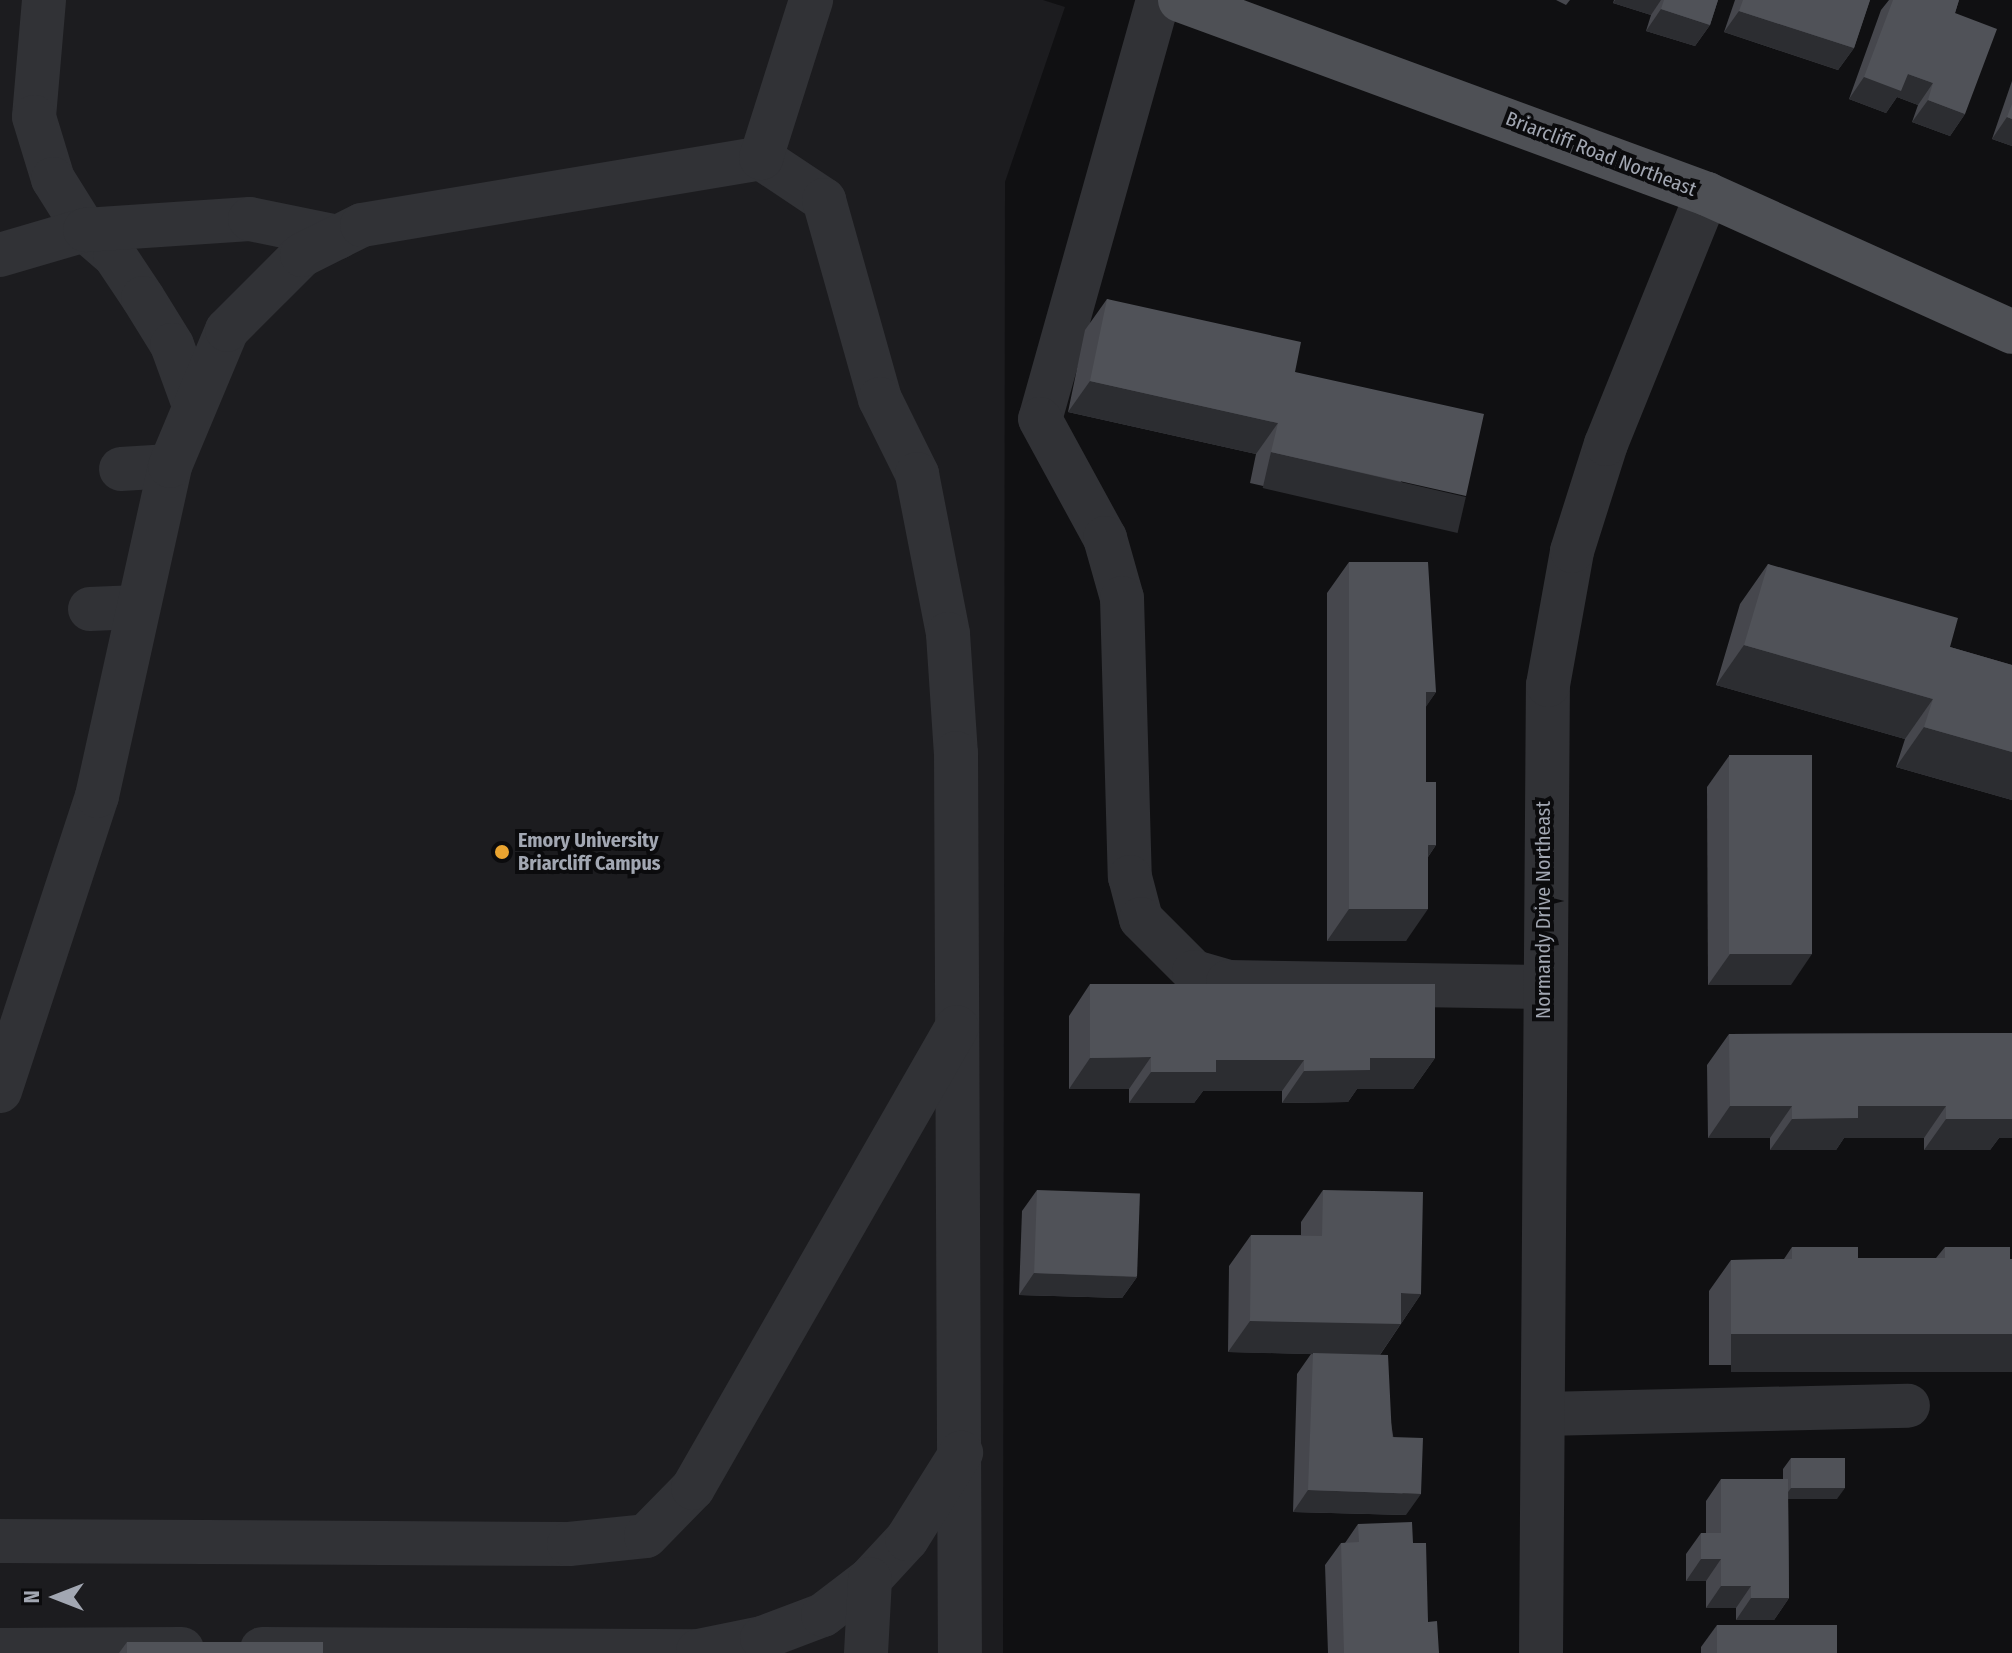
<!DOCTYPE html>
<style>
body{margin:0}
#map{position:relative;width:2012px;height:1653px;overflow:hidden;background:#101012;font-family:"Fira Sans Condensed",sans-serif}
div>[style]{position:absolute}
.built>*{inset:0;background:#1c1c1f}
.minor>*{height:44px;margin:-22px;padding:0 22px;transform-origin:22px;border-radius:22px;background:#313236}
.major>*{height:44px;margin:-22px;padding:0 22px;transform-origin:22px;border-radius:22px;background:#4e5055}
.wall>*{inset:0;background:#46474d}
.shaded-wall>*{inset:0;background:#2c2d31;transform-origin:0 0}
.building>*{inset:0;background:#505258;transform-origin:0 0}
.dots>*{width:22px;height:22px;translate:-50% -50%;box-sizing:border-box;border:4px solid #0b0b0d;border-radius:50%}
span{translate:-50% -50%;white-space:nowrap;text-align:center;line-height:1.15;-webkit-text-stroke:8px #0b0b0d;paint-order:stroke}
.street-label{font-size:20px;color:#a2a7b2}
.poi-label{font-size:20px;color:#a2a7b2;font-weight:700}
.left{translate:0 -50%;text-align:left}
.north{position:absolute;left:16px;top:1557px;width:80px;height:80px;-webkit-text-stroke:6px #0b0b0d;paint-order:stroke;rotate:270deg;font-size:22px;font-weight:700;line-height:32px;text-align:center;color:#a2a7b2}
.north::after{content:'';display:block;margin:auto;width:28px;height:36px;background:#a2a7b2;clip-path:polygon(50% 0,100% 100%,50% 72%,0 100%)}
</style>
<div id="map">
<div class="built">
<div style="clip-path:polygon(0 0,1043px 0,1065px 7px,1005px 182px,1003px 1653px,0 1653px)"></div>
</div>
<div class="minor">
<div style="left:44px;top:0;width:117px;rotate:94.9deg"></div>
<div style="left:34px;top:117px;width:65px;rotate:73deg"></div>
<div style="left:53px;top:179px;width:60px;rotate:57.9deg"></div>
<div style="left:85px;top:230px;width:40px;rotate:41deg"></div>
<div style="left:115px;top:256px;width:50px;rotate:56.3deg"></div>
<div style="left:143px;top:298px;width:55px;rotate:58.3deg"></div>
<div style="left:172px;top:345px;width:59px;rotate:70deg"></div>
<div style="left:1158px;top:0;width:435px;rotate:105.7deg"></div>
<div style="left:1040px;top:419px;width:136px;rotate:61.4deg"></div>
<div style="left:1105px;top:538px;width:62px;rotate:74.2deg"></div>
<div style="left:1122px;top:598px;width:279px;rotate:88.4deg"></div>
<div style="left:1130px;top:877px;width:43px;rotate:75.3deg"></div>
<div style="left:1141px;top:919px;width:75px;rotate:45deg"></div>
<div style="left:1194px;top:972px;width:35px;rotate:16deg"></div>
<div style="left:1228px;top:982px;width:315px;rotate:0.9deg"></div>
<div style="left:761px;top:158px;width:76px;rotate:33.7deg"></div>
<div style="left:824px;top:200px;width:207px;rotate:74.3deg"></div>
<div style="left:880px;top:399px;width:84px;rotate:63.7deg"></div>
<div style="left:917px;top:474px;width:163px;rotate:79deg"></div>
<div style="left:948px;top:634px;width:119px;rotate:86.2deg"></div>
<div style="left:956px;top:753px;width:900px;rotate:89.75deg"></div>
<div style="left:0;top:255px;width:89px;rotate:-16.4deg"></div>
<div style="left:85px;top:230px;width:165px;rotate:-3.8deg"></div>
<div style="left:250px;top:219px;width:90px;rotate:11.6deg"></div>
<div style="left:121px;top:469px;width:49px;rotate:-3.5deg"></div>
<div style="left:90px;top:609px;width:48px;rotate:-2.4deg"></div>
<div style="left:0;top:1091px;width:311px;rotate:-71.8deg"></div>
<div style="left:97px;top:796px;width:338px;rotate:-77.5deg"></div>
<div style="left:170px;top:466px;width:147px;rotate:-67.3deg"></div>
<div style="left:227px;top:330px;width:106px;rotate:-45deg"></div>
<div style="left:302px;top:255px;width:67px;rotate:-26.6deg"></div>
<div style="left:362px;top:225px;width:405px;rotate:-9.5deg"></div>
<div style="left:761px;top:158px;width:166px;rotate:-72.4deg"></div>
<div style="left:1543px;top:1414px;width:365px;rotate:-1.3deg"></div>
<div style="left:0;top:1541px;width:569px;rotate:0.3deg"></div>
<div style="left:569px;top:1544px;width:77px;rotate:-5.9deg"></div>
<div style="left:646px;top:1536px;width:67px;rotate:-45.6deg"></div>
<div style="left:693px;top:1488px;width:531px;rotate:-60.2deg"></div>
<div style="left:262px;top:1649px;width:436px;rotate:0.3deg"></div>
<div style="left:698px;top:1651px;width:65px;rotate:-11.5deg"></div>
<div style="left:762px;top:1638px;width:65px;rotate:-20.7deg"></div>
<div style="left:823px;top:1615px;width:59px;rotate:-37.5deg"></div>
<div style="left:870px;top:1579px;width:54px;rotate:-47.2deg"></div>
<div style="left:907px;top:1539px;width:102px;rotate:-57.9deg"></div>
<div style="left:0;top:1650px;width:182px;rotate:-0.3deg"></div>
<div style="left:866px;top:1653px;width:74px;rotate:-86.9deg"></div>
<div style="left:1541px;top:1653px;width:968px;rotate:-89.59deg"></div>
<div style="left:1548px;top:685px;width:136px;rotate:-79.8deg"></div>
<div style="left:1572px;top:551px;width:112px;rotate:-72.4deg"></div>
<div style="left:1606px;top:444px;width:270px;rotate:-68deg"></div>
</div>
<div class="major">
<div style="left:1180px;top:0;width:562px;rotate:20.21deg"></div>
<div style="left:1707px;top:194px;width:335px;rotate:24.3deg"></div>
</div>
<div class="wall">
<div style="clip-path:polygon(1556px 0,1570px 0,1566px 5px)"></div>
<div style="clip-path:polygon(1614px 0,1718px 0,1710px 25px,1695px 46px,1646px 31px,1651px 15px,1613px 3px)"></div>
<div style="clip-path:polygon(1735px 0,1870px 0,1854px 48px,1838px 70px,1724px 32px)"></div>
<div style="clip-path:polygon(1889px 0,1959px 0,1955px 13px,1965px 114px,1950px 136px,1912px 122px,1918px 105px,1897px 97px,1886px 113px,1849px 99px,1881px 10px)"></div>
<div style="clip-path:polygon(2012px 81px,2012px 146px,1992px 139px)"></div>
<div style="clip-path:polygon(1107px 299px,1295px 372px,1445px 527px,1250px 483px,1256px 454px,1068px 412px,1085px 330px)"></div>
<div style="clip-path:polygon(1349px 562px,1436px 692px,1426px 706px,1426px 782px,1436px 845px,1428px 857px,1406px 941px,1327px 941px,1327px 593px)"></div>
<div style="clip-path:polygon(1768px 564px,1950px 647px,2012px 665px,2012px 800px,1896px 767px,1905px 739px,1716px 685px,1740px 604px)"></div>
<div style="clip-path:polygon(1729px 756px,1791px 985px,1708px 985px,1707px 787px)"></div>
<div style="clip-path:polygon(1090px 984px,1435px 1058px,1413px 1089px,1357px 1089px,1348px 1102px,1282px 1103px,1282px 1091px,1203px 1091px,1194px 1103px,1129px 1103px,1129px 1089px,1069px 1089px,1069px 1016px)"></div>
<div style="clip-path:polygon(2012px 1033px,2012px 1138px,1999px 1138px,1990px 1150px,1924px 1150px,1924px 1138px,1844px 1138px,1836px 1150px,1770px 1150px,1770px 1138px,1708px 1138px,1707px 1065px,1729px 1034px)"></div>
<div style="clip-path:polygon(1037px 1190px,1137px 1277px,1122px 1298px,1019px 1295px,1022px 1211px)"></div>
<div style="clip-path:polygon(1323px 1190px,1421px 1294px,1380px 1355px,1406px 1515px,1293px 1512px,1297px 1374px,1311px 1354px,1228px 1352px,1229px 1266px,1251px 1235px,1301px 1235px,1301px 1222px)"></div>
<div style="clip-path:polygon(1792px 1247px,1858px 1258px,1936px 1258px,1945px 1247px,2010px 1259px,2012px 1365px,1709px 1365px,1709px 1291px,1731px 1260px,1784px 1259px)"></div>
<div style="clip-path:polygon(1791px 1458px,1837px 1499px,1788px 1499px,1789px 1598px,1774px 1620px,1736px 1620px,1736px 1608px,1706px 1608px,1706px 1581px,1686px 1581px,1686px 1554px,1701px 1533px,1706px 1533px,1706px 1501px,1721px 1479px,1783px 1479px,1783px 1469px)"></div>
<div style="clip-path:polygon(1358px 1524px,1413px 1543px,1428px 1622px,1439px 1653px,1328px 1653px,1325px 1565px,1341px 1543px,1345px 1543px)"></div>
<div style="clip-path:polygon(1717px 1625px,1836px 1653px,1701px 1653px,1701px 1647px)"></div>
<div style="clip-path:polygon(127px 1642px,323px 1653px,119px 1653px)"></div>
</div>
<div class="shaded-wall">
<div style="clip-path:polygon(1615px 0,1661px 0,1651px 15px,1613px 3px)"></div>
<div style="clip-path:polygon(1661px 9px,1710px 25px,1695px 46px,1646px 31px)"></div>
<div style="clip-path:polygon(1739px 11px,1854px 48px,1838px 70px,1724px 32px)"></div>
<div style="clip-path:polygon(1908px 74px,1933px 83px,1918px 105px,1897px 97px,1886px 113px,1849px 99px,1864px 77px)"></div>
<div style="clip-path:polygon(1928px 100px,1965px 114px,1950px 136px,1912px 122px)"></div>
<div style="clip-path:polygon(2007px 117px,2012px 119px,2012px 146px,1992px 139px)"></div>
<div style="clip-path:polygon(1090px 381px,1278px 423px,1256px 454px,1068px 412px)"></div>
<div style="left:1271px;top:452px;width:200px;height:37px;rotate:13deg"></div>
<div style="clip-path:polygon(1744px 645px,1933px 699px,1905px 739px,1716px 685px)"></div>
<div style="clip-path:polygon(1426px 692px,1436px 692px,1415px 723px)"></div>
<div style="clip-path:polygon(1924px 727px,2012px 752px,2012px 800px,1896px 767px)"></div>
<div style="clip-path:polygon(1428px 845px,1436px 845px,1415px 876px)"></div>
<div style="clip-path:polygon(1349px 909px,1428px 909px,1406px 941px,1327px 941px)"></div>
<div style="clip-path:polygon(1730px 954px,1812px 954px,1791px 985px,1708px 985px)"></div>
<div style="clip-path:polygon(1151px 1057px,1129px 1089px,1069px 1089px,1090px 1058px)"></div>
<div style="clip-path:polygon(1370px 1058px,1435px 1058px,1413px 1089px,1357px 1089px,1348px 1102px,1282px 1103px,1304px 1071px)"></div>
<div style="clip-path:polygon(1216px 1060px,1304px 1060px,1282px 1091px,1203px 1091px,1194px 1103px,1129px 1103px,1151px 1072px)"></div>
<div style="clip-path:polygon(1730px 1106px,1792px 1106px,1770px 1138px,1708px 1138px)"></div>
<div style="clip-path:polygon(1858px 1106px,1946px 1106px,1924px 1138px,1844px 1138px,1836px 1150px,1770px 1150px,1792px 1119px)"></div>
<div style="clip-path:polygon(2012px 1107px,2012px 1138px,1999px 1138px,1990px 1150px,1924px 1150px,1946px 1119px)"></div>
<div style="clip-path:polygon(1034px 1273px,1137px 1277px,1122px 1298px,1019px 1295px)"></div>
<div style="clip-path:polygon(1401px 1293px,1421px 1294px,1379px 1356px,1228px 1352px,1250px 1321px)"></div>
<div style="left:1731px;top:1334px;width:281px;height:38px"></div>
<div style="clip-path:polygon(1791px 1488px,1845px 1488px,1837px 1499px,1783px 1499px)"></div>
<div style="clip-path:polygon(1308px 1490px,1421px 1494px,1406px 1515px,1293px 1512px)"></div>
<div style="clip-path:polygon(1701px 1559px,1721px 1559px,1706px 1581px,1686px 1581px)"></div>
<div style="clip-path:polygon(1721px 1586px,1751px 1586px,1736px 1608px,1706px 1608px)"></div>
<div style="clip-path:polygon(1751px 1598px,1789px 1598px,1774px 1620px,1736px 1620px)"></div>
</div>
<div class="building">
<div style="clip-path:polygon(1664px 0,1718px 0,1710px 25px,1661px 9px)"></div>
<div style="clip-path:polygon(1743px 0,1870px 0,1854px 48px,1739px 11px)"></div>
<div style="clip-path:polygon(1893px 0,1959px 0,1955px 13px,1997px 29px,1965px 114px,1928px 100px,1933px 83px,1908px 74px,1901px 91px,1864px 77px)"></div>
<div style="clip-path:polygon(2012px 104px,2012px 119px,2007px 117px)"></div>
<div style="clip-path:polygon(1107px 299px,1301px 342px,1295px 372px,1484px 414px,1466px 496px,1271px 452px,1278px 423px,1090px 381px)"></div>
<div style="clip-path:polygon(1349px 562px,1428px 562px,1436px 692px,1426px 692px,1426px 782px,1436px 782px,1436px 845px,1428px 845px,1428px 909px,1349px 909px)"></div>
<div style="clip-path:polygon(1768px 564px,1958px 618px,1950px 647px,2012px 665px,2012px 752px,1924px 727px,1933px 699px,1744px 645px)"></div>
<div style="left:1812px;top:755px;width:199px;height:83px;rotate:90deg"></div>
<div style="clip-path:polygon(1090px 984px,1435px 984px,1435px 1058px,1370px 1058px,1370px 1070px,1304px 1071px,1304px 1060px,1216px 1060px,1216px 1072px,1151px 1072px,1151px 1057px,1090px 1058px)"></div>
<div style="clip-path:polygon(2012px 1033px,2012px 1119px,1946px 1119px,1946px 1106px,1858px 1106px,1858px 1118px,1792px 1119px,1792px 1106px,1730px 1106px,1729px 1034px)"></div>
<div style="left:1037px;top:1190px;width:103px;height:83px;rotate:2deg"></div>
<div style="clip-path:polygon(1323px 1190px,1423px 1192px,1421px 1294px,1401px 1293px,1401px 1324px,1250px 1321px,1251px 1235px,1322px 1236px)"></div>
<div style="clip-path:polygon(1792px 1247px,1858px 1247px,1858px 1258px,1945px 1258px,1945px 1247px,2010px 1247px,2010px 1259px,2012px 1259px,2012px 1334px,1731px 1334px,1731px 1260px,1792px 1259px)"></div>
<div style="clip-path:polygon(1313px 1353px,1388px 1355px,1392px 1437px,1423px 1438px,1421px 1494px,1308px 1490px)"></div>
<div style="left:1791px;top:1458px;width:54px;height:30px"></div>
<div style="clip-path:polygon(1721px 1479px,1788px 1479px,1789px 1598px,1751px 1598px,1751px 1586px,1721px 1586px,1721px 1559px,1701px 1559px,1701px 1533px,1721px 1533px)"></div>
<div style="clip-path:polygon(1412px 1522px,1413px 1543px,1426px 1543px,1428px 1622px,1437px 1621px,1439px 1653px,1344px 1653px,1341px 1543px,1359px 1542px,1358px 1524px)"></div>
<div style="left:1717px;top:1625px;width:120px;height:28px"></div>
<div style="left:127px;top:1642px;width:196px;height:11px"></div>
</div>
<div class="dots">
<div style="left:502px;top:852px;background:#eaa430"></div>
</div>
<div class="street-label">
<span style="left:1601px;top:154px;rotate:21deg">Briarcliff Road Northeast</span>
<span style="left:1543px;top:910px;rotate:-90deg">Normandy Drive Northeast</span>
</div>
<div class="poi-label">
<span class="left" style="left:518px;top:852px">Emory University<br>Briarcliff Campus</span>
</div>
<div class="north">N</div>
</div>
